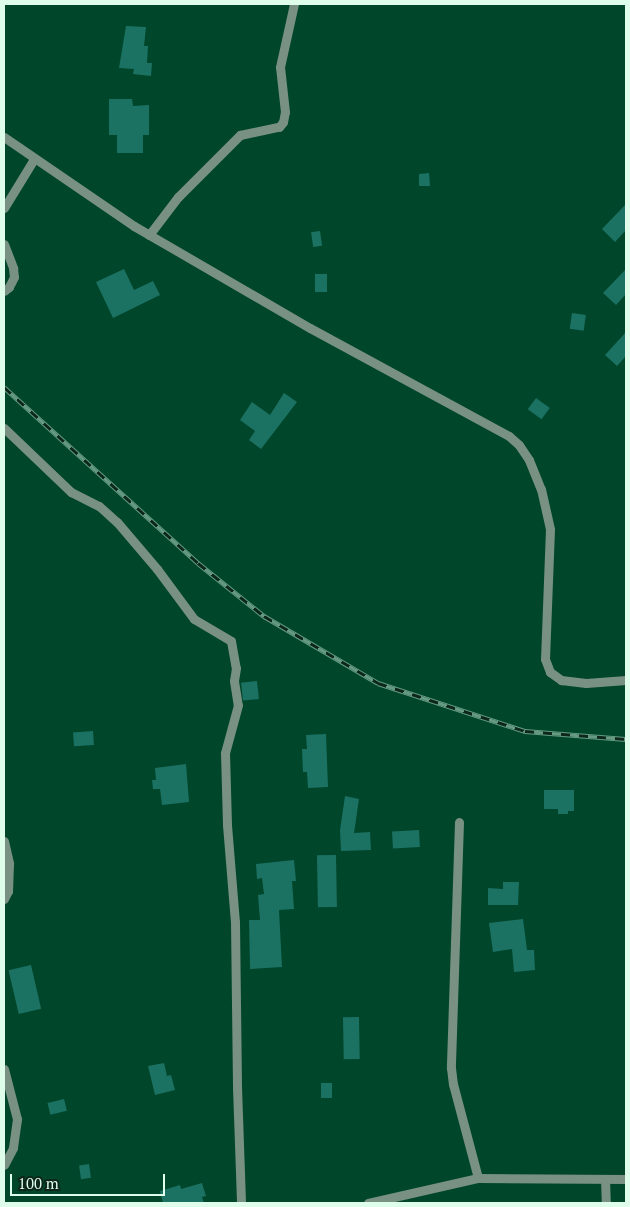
<!DOCTYPE html>
<style>
body{margin:0}
#map{position:relative;width:630px;height:1207px;overflow:hidden;background:#00462a;font-family:"PT Serif",serif}
div>[style]{position:absolute}
.building>*{inset:0;background:#1b7263;transform-origin:0 0}
.street>*{height:9px;margin:-4.5px;padding:0 4.5px;transform-origin:4.5px;border-radius:4.5px;background:#789182}
.rail>*{height:5px;margin-top:-2.5px;transform-origin:0;background:repeating-linear-gradient(90deg,#0e271a 0 9px,#669a82 0 18px);box-sizing:border-box;border-block:1px solid #669a82}
span{translate:-50% -50%;white-space:nowrap;text-align:center;line-height:1.15;-webkit-text-stroke:4px #0e271a;paint-order:stroke}
.frame{position:absolute;inset:0;border:5px solid #defdea;pointer-events:none}
.scale{position:absolute;left:10px;top:1174px;width:155px;height:22px;box-sizing:border-box;border:2px solid #defdea;border-top:0;padding-left:6px;font-size:15px;line-height:18px;white-space:nowrap;color:#defdea;-webkit-text-stroke:4px #0e271a;paint-order:stroke}
</style>
<div id="map">
<div class="building">
<div style="clip-path:polygon(126px 26px,146px 27px,144px 46px,148px 46px,147px 63px,152px 63px,151px 76px,133px 74px,134px 69px,119px 68px)"></div>
<div style="clip-path:polygon(109px 99px,132px 99px,133px 106px,149px 105px,149px 135px,143px 135px,143px 153px,117px 153px,117px 135px,109px 135px)"></div>
<div style="clip-path:polygon(429px 173px,430px 186px,419px 186px,419px 174px)"></div>
<div style="clip-path:polygon(626px 204px,626px 230px,615px 242px,602px 229px)"></div>
<div style="left:320px;top:231px;width:15px;height:9px;rotate:82deg"></div>
<div style="clip-path:polygon(124px 269px,134px 290px,153px 281px,160px 295px,113px 318px,96px 282px)"></div>
<div style="clip-path:polygon(626px 269px,626px 294px,616px 305px,603px 293px)"></div>
<div style="left:315px;top:274px;width:12px;height:18px"></div>
<div style="left:572px;top:313px;width:14px;height:16px;rotate:8deg"></div>
<div style="clip-path:polygon(626px 332px,626px 356px,617px 366px,605px 355px)"></div>
<div style="clip-path:polygon(284px 393px,297px 402px,261px 449px,249px 440px,255px 431px,240px 420px,252px 402px,270px 415px)"></div>
<div style="left:536px;top:398px;width:17px;height:14px;rotate:36deg"></div>
<div style="left:257px;top:681px;width:18px;height:16px;rotate:84deg"></div>
<div style="left:93px;top:731px;width:14px;height:20px;rotate:86deg"></div>
<div style="clip-path:polygon(326px 734px,328px 787px,308px 788px,307px 772px,303px 772px,302px 749px,307px 749px,306px 735px)"></div>
<div style="clip-path:polygon(186px 764px,189px 802px,162px 805px,160px 789px,153px 789px,152px 780px,156px 780px,155px 768px)"></div>
<div style="clip-path:polygon(544px 790px,574px 790px,574px 811px,568px 811px,568px 814px,558px 814px,558px 809px,544px 809px)"></div>
<div style="clip-path:polygon(345px 796px,359px 799px,354px 833px,370px 832px,371px 850px,341px 851px,340px 830px)"></div>
<div style="left:419px;top:830px;width:17px;height:27px;rotate:87deg"></div>
<div style="left:336px;top:855px;width:52px;height:19px;rotate:89deg"></div>
<div style="clip-path:polygon(294px 860px,296px 881px,292px 881px,294px 909px,279px 910px,282px 967px,250px 969px,249px 920px,260px 920px,258px 895px,264px 894px,262px 878px,257px 879px,256px 864px)"></div>
<div style="clip-path:polygon(503px 882px,519px 882px,518px 905px,488px 905px,488px 888px,503px 889px)"></div>
<div style="clip-path:polygon(523px 919px,527px 950px,534px 950px,535px 970px,514px 972px,512px 949px,493px 952px,489px 923px)"></div>
<div style="left:31px;top:965px;width:45px;height:23px;rotate:77deg"></div>
<div style="left:359px;top:1017px;width:42px;height:16px;rotate:89deg"></div>
<div style="clip-path:polygon(164px 1063px,167px 1076px,171px 1075px,175px 1090px,155px 1095px,148px 1066px)"></div>
<div style="left:321px;top:1083px;width:11px;height:15px"></div>
<div style="left:64px;top:1099px;width:12px;height:17px;rotate:76deg"></div>
<div style="left:89px;top:1164px;width:14px;height:10px;rotate:82deg"></div>
<div style="clip-path:polygon(202px 1183px,206px 1196px,202px 1197px,204px 1203px,163px 1203px,160px 1191px,180px 1185px,181px 1189px)"></div>
</div>
<div class="street">
<div style="left:4px;top:137px;width:158px;rotate:34.4deg"></div>
<div style="left:134px;top:226px;width:203px;rotate:30.1deg"></div>
<div style="left:310px;top:328px;width:226px;rotate:28.5deg"></div>
<div style="left:509px;top:436px;width:13px;rotate:42deg"></div>
<div style="left:519px;top:445px;width:18px;rotate:56deg"></div>
<div style="left:529px;top:460px;width:31px;rotate:68deg"></div>
<div style="left:541px;top:489px;width:41px;rotate:77.3deg"></div>
<div style="left:550px;top:529px;width:130px;rotate:92.2deg"></div>
<div style="left:545px;top:659px;width:14px;rotate:69deg"></div>
<div style="left:550px;top:672px;width:14px;rotate:36deg"></div>
<div style="left:561px;top:680px;width:25px;rotate:7deg"></div>
<div style="left:586px;top:683px;width:40px;rotate:-4.3deg"></div>
<div style="left:4px;top:208px;width:57px;rotate:-58.5deg"></div>
<div style="left:149px;top:235px;width:48px;rotate:-52.7deg"></div>
<div style="left:178px;top:197px;width:88px;rotate:-45deg"></div>
<div style="left:240px;top:135px;width:40px;rotate:-12deg"></div>
<div style="left:279px;top:127px;width:6px;rotate:-51deg"></div>
<div style="left:283px;top:122px;width:10px;rotate:-79deg"></div>
<div style="left:285px;top:112px;width:45px;rotate:-96.3deg"></div>
<div style="left:280px;top:67px;width:65px;rotate:-77.5deg"></div>
<div style="left:4px;top:244px;width:26px;rotate:69deg"></div>
<div style="left:13px;top:268px;width:9px;rotate:84deg"></div>
<div style="left:14px;top:277px;width:11px;rotate:117deg"></div>
<div style="left:9px;top:287px;width:6px;rotate:141deg"></div>
<div style="left:4px;top:428px;width:93px;rotate:43.7deg"></div>
<div style="left:71px;top:492px;width:31px;rotate:27deg"></div>
<div style="left:99px;top:506px;width:24px;rotate:42deg"></div>
<div style="left:117px;top:522px;width:62px;rotate:49.6deg"></div>
<div style="left:157px;top:569px;width:62px;rotate:53.5deg"></div>
<div style="left:194px;top:619px;width:43px;rotate:30.7deg"></div>
<div style="left:231px;top:641px;width:27px;rotate:80deg"></div>
<div style="left:236px;top:668px;width:13px;rotate:99deg"></div>
<div style="left:234px;top:681px;width:24px;rotate:81deg"></div>
<div style="left:238px;top:705px;width:50px;rotate:105.2deg"></div>
<div style="left:225px;top:753px;width:72px;rotate:88.4deg"></div>
<div style="left:227px;top:825px;width:97px;rotate:85.3deg"></div>
<div style="left:235px;top:922px;width:165px;rotate:89.3deg"></div>
<div style="left:237px;top:1087px;width:116px;rotate:88deg"></div>
<div style="left:459px;top:822px;width:246px;rotate:91.9deg"></div>
<div style="left:451px;top:1068px;width:16px;rotate:83deg"></div>
<div style="left:453px;top:1084px;width:97px;rotate:75.1deg"></div>
<div style="left:4px;top:841px;width:23px;rotate:77deg"></div>
<div style="left:9px;top:863px;width:28px;rotate:92deg"></div>
<div style="left:8px;top:891px;width:9px;rotate:117deg"></div>
<div style="left:4px;top:1069px;width:52px;rotate:75.4deg"></div>
<div style="left:17px;top:1119px;width:29px;rotate:98deg"></div>
<div style="left:13px;top:1148px;width:19px;rotate:118deg"></div>
<div style="left:605px;top:1179px;width:24px;rotate:88deg"></div>
<div style="left:368px;top:1203px;width:113px;rotate:-12.8deg"></div>
<div style="left:478px;top:1178px;width:148px;rotate:0.4deg"></div>
</div>
<div class="rail">
<div style="left:4px;top:387px;width:262px;rotate:42.2deg"></div>
<div style="left:198px;top:563px;width:85px;rotate:38.8deg"></div>
<div style="left:264px;top:616px;width:132px;rotate:30.4deg"></div>
<div style="left:378px;top:683px;width:155px;rotate:18.1deg"></div>
<div style="left:525px;top:731px;width:101px;rotate:4.5deg"></div>
</div>
<div class="frame"></div>
<div class="scale">100 m</div>
</div>
